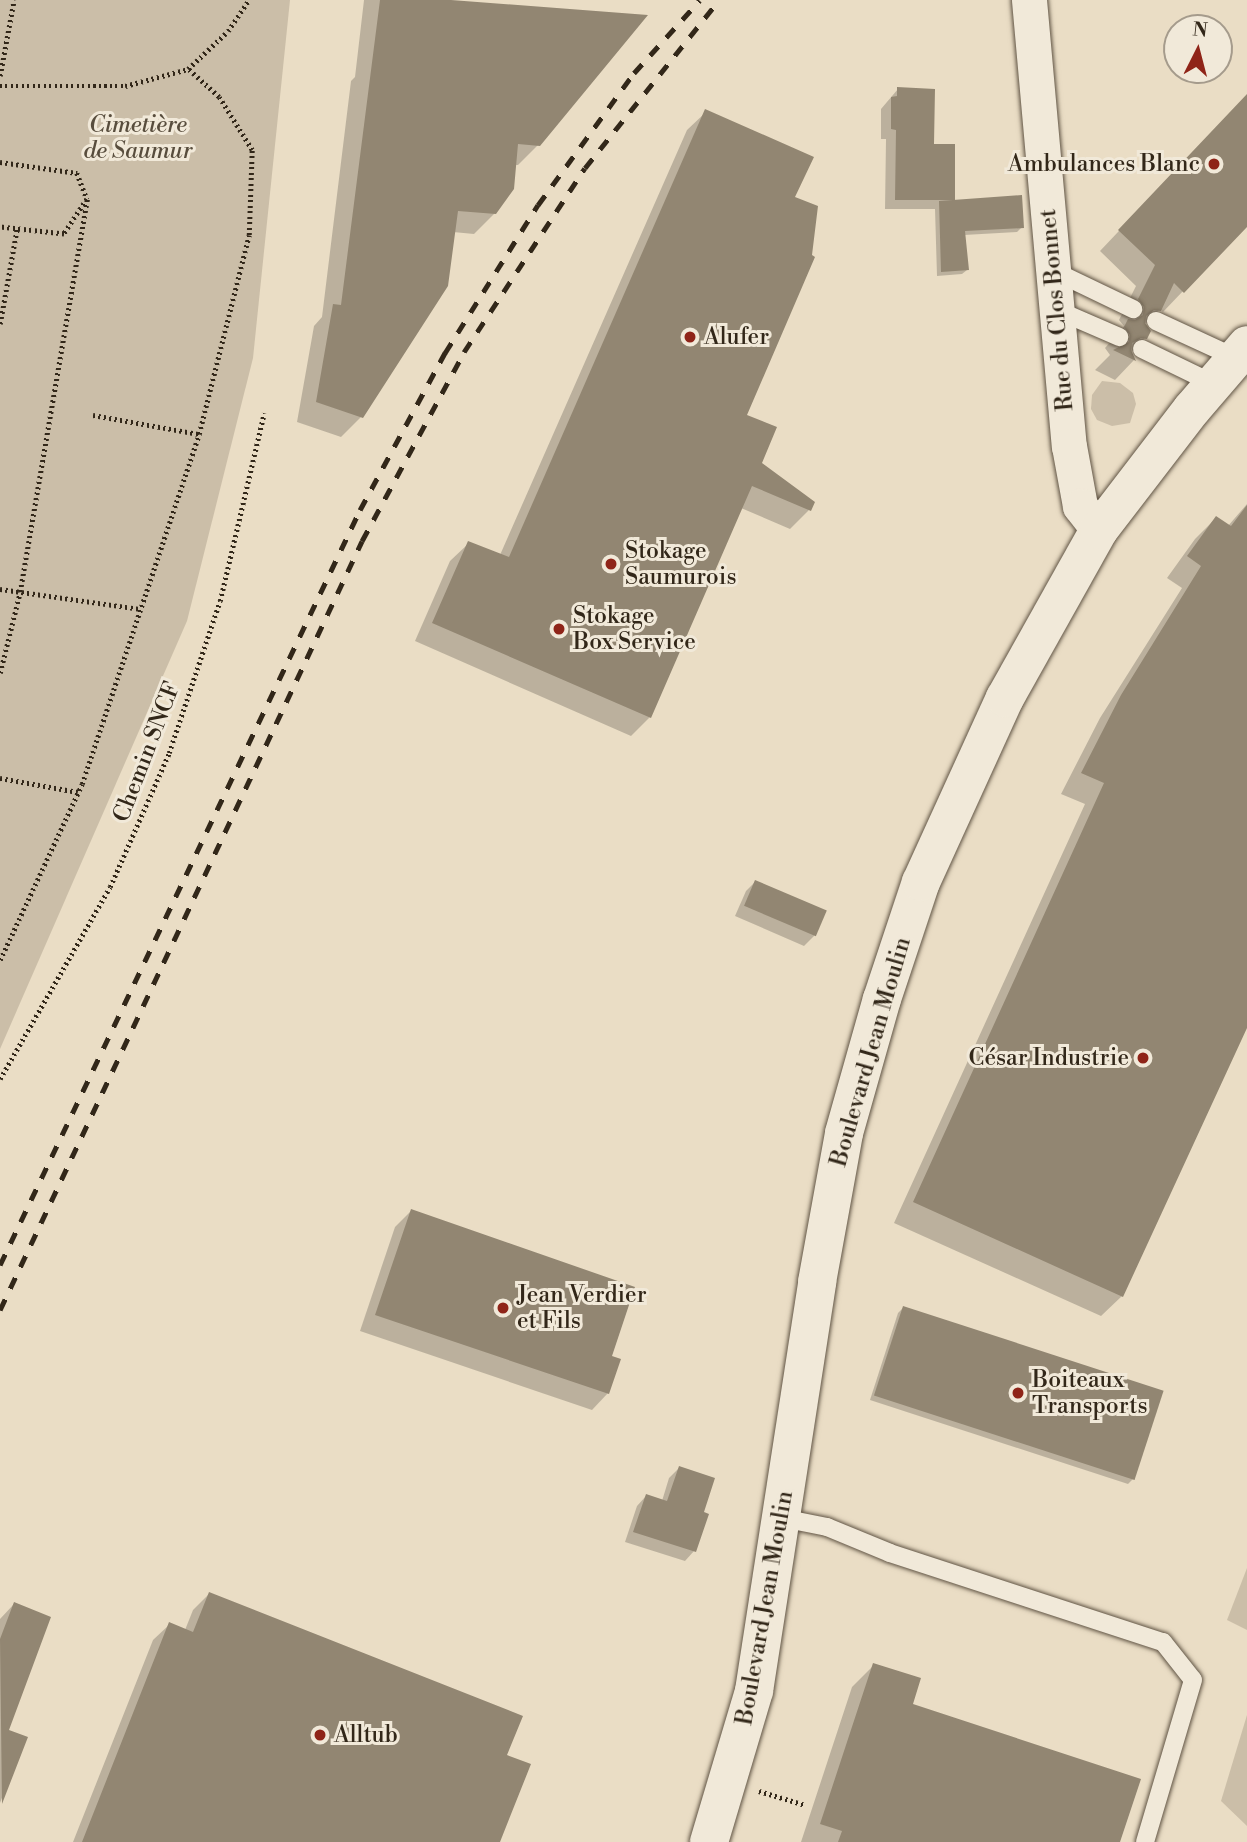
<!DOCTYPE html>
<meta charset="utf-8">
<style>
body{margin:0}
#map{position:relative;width:1247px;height:1842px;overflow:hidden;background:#eaddc5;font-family:"Libre Bodoni",serif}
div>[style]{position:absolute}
.green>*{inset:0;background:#cbbea8}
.shadow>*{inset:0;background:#0003}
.building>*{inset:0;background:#928672;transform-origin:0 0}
.path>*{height:4.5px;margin-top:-2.25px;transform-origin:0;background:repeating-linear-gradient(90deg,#322719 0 2px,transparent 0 5.5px)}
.roads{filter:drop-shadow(0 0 2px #605444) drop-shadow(0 0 2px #605444)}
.lane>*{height:18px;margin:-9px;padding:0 9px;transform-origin:9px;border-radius:9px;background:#f1e9d9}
.street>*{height:35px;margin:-17.5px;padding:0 17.5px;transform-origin:17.5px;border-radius:17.5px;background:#f1e9d9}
.secondary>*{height:38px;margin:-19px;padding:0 19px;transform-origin:19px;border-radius:19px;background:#f1e9d9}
.rail>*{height:5px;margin-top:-2.5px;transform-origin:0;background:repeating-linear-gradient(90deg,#322719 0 12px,transparent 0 24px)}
.dots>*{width:19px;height:19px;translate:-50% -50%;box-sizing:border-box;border:4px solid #f1e9d9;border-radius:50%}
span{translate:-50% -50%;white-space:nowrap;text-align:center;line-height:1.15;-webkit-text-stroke:6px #f1e9d9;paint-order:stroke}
.park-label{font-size:23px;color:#584d3d;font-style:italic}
.poi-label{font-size:23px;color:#322719}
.right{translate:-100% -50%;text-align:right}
.left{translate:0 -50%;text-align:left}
.street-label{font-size:23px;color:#322719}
.north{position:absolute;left:1163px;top:14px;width:70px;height:70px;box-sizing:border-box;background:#f1e9d9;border:2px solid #a59b8c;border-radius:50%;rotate:6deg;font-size:19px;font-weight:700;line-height:28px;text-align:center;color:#322719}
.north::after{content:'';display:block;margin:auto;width:24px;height:32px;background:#8f2418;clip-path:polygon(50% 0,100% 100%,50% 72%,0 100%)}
</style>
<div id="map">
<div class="green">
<div style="clip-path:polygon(0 0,290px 0,253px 358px,187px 621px,0 1049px)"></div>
<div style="clip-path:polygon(1102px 381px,1120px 383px,1133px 393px,1136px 404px,1130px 423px,1112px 426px,1097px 420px,1091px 409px,1092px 395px)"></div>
<div style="clip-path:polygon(1247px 1568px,1247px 1630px,1227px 1620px)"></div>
<div style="clip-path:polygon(1247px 1715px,1247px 1826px,1221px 1801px)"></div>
</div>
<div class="shadow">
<div style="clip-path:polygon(364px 0,445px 0,539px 144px,518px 165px,514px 165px,495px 213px,474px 234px,453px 232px,361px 417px,341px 437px,297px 422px,314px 326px,322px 317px,351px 81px,355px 77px)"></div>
<div style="clip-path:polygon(898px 89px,933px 145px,954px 199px,950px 202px,1022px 227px,1017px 232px,964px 235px,967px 270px,962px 274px,937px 276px,935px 209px,885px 209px,886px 139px,881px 139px,881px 109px)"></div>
<div style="clip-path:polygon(1247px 103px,1247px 224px,1163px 312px,1160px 309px,1144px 325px,1145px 338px,1130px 353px,1134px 360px,1115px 380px,1095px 370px,1110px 355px,1105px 348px,1124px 326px,1119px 320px,1136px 286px,1100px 251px,1224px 120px)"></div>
<div style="clip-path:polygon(706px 112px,793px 198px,810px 256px,745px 415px,760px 464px,809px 510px,790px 529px,741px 508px,650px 717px,631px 736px,415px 641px,450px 561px,469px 543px,500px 555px,687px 130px)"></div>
<div style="clip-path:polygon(1247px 504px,1247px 1023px,1122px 1296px,1101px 1316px,894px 1223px,1085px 804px,1061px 794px,1100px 718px,1182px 588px,1167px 578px,1195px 539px,1216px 518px,1228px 526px)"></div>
<div style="clip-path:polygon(755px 882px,824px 912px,814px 936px,804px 946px,735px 916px,746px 891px)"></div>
<div style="clip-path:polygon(411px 1211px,608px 1393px,592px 1410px,360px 1331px,395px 1227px)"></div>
<div style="clip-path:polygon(903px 1308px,1133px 1479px,1128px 1484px,870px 1400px,898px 1313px)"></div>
<div style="clip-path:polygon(679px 1468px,702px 1513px,694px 1551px,685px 1561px,625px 1542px,637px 1506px,646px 1496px,662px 1501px,669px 1478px)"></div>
<div style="clip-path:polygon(209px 1594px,505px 1756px,498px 1842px,73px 1842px,153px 1640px,170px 1624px,185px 1630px,193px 1610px)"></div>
<div style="clip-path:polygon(14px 1604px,6px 1731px,25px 1738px,0 1803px,0 1619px)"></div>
<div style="clip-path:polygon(874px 1665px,911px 1705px,1119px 1842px,801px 1842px,852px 1687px)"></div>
</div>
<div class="building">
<div style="clip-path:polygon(380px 0,451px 0,648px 15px,540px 146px,518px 144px,514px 189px,496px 214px,458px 211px,448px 286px,363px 418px,316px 402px,333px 304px,341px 305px)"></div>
<div style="clip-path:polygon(897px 87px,935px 89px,934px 144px,955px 144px,955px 200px,895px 200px,896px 130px,891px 129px,891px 97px,897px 96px)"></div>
<div style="clip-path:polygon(1247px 94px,1247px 227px,1184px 293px,1174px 283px,1161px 311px,1154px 310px,1146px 316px,1145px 323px,1151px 331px,1147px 339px,1141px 338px,1132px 343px,1131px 350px,1136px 361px,1113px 350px,1129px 342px,1130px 335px,1124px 327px,1128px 319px,1135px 320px,1143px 315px,1144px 307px,1138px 299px,1155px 265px,1118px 230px)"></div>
<div style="clip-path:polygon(705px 109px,814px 157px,795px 197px,818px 206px,812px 255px,815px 257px,747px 415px,777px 427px,762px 463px,815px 502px,811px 511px,752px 486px,651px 718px,432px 623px,468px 541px,509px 557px)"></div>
<div style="clip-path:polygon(1022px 195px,1024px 228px,965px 231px,969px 270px,941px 272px,939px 201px)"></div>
<div style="clip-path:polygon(1247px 505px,1247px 1028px,1123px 1297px,913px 1202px,1104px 783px,1081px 773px,1121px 695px,1201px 566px,1187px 556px,1216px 516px,1231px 526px)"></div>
<div style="left:755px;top:880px;width:78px;height:28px;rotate:23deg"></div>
<div style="clip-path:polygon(411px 1209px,635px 1287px,612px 1356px,621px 1359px,609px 1394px,375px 1315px)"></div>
<div style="left:903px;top:1306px;width:274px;height:94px;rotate:18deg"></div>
<div style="clip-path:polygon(679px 1466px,715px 1478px,704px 1512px,709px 1514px,696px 1552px,633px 1532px,646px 1494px,667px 1501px)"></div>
<div style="clip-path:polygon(209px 1592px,523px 1716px,507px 1755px,531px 1764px,500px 1842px,82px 1842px,169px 1622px,193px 1632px)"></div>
<div style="clip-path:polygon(14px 1602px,51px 1617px,9px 1730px,28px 1737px,2px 1804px,0 1639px)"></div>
<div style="clip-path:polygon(873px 1663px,921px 1678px,913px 1704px,1141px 1779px,1120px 1842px,838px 1842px,842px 1831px,820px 1824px)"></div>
</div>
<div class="path">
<div style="left:0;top:76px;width:77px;rotate:-79.6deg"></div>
<div style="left:0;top:86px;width:125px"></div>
<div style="left:125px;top:86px;width:65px;rotate:-15.1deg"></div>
<div style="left:188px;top:69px;width:55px;rotate:-43.5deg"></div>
<div style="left:228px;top:31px;width:37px;rotate:-56deg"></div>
<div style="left:0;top:162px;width:78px;rotate:8.1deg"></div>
<div style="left:77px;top:173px;width:28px;rotate:69deg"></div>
<div style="left:87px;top:199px;width:42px;rotate:123.3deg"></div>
<div style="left:64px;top:234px;width:64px;rotate:-173.8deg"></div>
<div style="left:0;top:324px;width:97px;rotate:-79.9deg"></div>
<div style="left:93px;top:415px;width:108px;rotate:10.2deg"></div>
<div style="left:0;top:589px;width:141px;rotate:8.1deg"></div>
<div style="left:0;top:673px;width:83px;rotate:-76.1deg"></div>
<div style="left:20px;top:592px;width:399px;rotate:-80.3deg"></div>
<div style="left:0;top:778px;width:79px;rotate:10.2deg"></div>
<div style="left:0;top:960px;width:194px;rotate:-65deg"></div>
<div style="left:82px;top:784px;width:369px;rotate:-71.5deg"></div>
<div style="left:199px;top:434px;width:205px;rotate:-75.9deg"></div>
<div style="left:249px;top:235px;width:85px;rotate:-88deg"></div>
<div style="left:252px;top:150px;width:62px;rotate:-121.9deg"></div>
<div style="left:219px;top:97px;width:42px;rotate:-137.9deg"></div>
<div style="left:0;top:1079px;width:221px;rotate:-60.2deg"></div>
<div style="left:110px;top:887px;width:146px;rotate:-66.2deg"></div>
<div style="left:169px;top:753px;width:160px;rotate:-71.5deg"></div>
<div style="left:220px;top:601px;width:193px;rotate:-76.8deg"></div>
<div style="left:759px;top:1791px;width:48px;rotate:16.9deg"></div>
</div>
<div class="roads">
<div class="lane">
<div style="left:1054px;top:271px;width:88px;rotate:25.7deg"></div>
<div style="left:1057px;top:310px;width:68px;rotate:23.5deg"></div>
<div style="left:1156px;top:321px;width:88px;rotate:24.8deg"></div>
<div style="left:1142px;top:349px;width:80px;rotate:25.9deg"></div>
<div style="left:782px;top:1518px;width:46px;rotate:11.3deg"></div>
<div style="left:827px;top:1527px;width:68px;rotate:22.4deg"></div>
<div style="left:890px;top:1553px;width:287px;rotate:18.1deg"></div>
<div style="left:1163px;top:1642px;width:48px;rotate:51.7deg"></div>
<div style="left:1193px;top:1680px;width:169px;rotate:106.5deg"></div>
</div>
<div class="street">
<div style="left:1029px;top:0;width:448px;rotate:84.9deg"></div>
<div style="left:1069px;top:446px;width:61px;rotate:79.6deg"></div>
<div style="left:1080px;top:506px;width:31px;rotate:52deg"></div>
</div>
<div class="secondary">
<div style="left:709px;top:1842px;width:158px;rotate:-73.4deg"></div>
<div style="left:754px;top:1691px;width:414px;rotate:-81.2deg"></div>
<div style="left:817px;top:1282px;width:151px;rotate:-79.7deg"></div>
<div style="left:844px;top:1133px;width:139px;rotate:-74.2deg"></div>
<div style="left:882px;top:999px;width:123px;rotate:-71.6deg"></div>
<div style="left:921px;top:882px;width:202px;rotate:-65.5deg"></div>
<div style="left:1005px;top:698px;width:193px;rotate:-60.8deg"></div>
<div style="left:1099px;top:530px;width:153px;rotate:-52.5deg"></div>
<div style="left:1192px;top:409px;width:84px;rotate:-49.3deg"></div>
</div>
</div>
<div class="rail">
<div style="left:0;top:1265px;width:836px;rotate:-64.51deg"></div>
<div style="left:360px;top:510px;width:179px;rotate:-61.6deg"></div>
<div style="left:445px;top:353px;width:175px;rotate:-57.9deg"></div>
<div style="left:538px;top:205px;width:163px;rotate:-54deg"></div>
<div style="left:634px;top:73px;width:98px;rotate:-47.9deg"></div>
<div style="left:0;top:1310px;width:850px;rotate:-64.79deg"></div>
<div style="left:362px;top:541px;width:215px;rotate:-61.6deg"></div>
<div style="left:464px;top:352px;width:220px;rotate:-56.7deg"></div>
<div style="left:585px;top:168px;width:215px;rotate:-51.4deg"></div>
</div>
<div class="dots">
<div style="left:1214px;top:164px;background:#8f2418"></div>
<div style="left:690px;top:337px;background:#8f2418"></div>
<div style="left:611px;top:564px;background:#8f2418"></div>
<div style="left:559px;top:629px;background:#8f2418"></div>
<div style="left:1143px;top:1058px;background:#8f2418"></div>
<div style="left:503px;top:1308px;background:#8f2418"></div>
<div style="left:1018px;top:1393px;background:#8f2418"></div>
<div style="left:320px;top:1735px;background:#8f2418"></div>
</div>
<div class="park-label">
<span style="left:138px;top:138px">Cimetière<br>de Saumur</span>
</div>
<div class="poi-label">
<span class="right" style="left:1200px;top:164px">Ambulances Blanc</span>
<span class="left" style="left:704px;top:337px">Alufer</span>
<span class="left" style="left:625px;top:564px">Stokage<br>Saumurois</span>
<span class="left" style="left:573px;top:629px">Stokage<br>Box Service</span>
<span class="right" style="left:1129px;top:1058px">César Industrie</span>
<span class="left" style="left:517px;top:1308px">Jean Verdier<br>et Fils</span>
<span class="left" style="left:1032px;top:1393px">Boiteaux<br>Transports</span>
<span class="left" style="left:334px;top:1735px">Alltub</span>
</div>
<div class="street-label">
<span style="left:1057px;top:310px;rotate:-95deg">Rue du Clos Bonnet</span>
<span style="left:147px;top:752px;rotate:-69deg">Chemin SNCF</span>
<span style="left:871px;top:1052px;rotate:-74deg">Boulevard Jean Moulin</span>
<span style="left:765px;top:1608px;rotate:-80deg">Boulevard Jean Moulin</span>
</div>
<div class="north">N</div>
</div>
